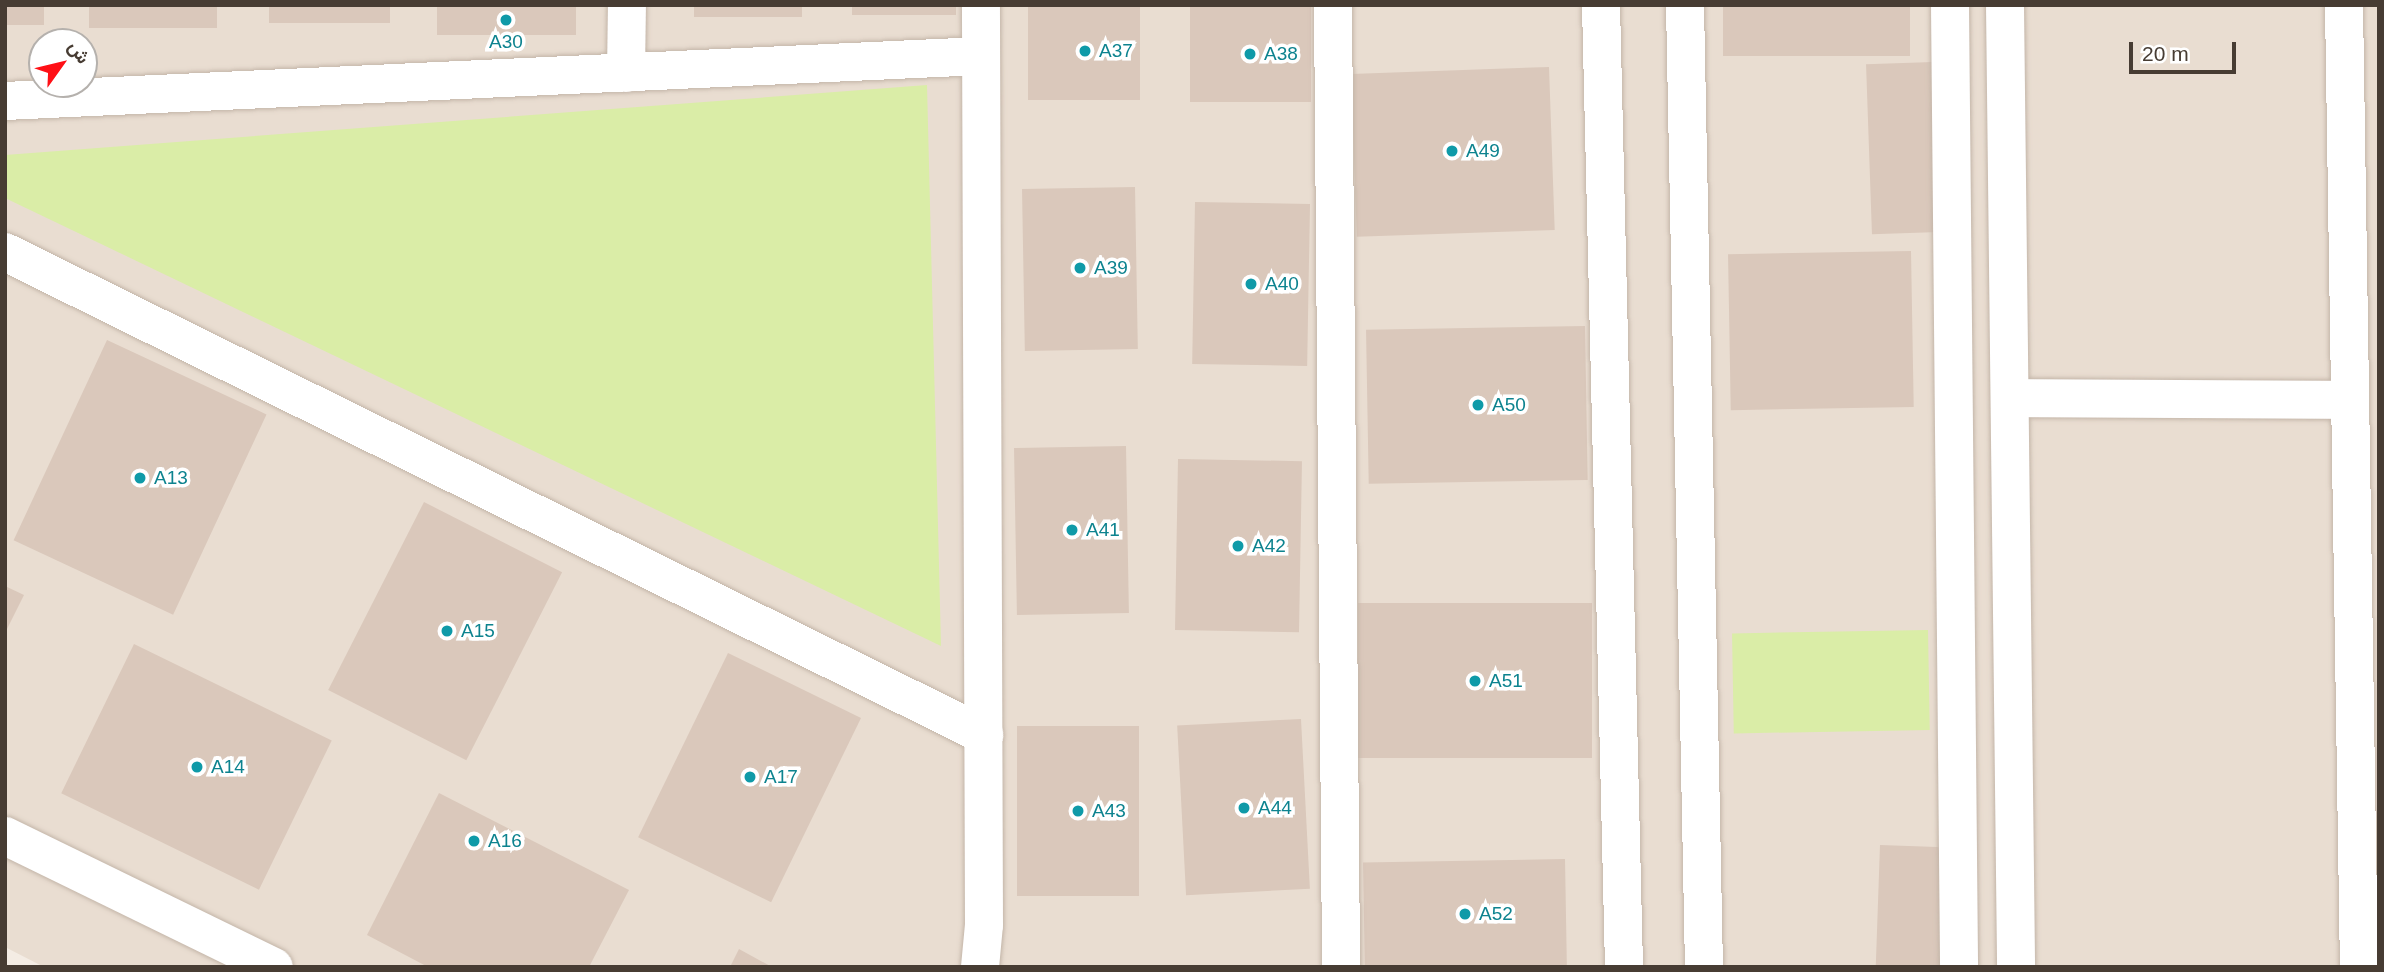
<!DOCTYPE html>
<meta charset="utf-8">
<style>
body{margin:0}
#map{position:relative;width:2384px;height:972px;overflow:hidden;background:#f4ece4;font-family:Helvetica,Vazirmatn,sans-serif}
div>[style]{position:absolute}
.residential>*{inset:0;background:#e9ddd1}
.green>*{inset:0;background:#daeda7;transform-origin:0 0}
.building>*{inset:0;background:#dac8bb;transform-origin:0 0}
.roads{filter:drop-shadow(0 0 2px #c3b5a8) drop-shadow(0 0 2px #c3b5a8)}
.minor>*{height:38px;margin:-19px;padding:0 19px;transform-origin:19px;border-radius:19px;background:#fff}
.dots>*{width:19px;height:19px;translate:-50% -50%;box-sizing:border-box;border:4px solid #fff;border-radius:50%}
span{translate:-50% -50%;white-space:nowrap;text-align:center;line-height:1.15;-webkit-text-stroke:7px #fff;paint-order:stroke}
.culture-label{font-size:19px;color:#0d838f}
.left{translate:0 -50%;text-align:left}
.frame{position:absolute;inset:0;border:7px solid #473c33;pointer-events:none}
.north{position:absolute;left:28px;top:28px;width:70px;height:70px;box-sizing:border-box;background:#fff;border:2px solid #b5b1ad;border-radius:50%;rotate:56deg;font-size:19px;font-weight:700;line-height:28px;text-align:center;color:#473c33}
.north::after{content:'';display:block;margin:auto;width:24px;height:32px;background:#ff1016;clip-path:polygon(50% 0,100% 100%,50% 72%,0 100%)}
.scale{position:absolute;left:2129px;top:42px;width:107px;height:32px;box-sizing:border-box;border:4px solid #473c33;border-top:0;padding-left:9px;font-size:21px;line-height:24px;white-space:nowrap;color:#473c33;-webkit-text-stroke:5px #fff;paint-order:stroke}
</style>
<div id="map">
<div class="residential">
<div style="clip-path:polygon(evenodd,5px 5px,2379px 5px,2379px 967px,44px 967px,5px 947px,5px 5px,42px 42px,84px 42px,84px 84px,42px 84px,42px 42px)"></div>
</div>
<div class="green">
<div style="clip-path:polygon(927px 85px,941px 646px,5px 198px,5px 155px)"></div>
<div style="left:1928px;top:630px;width:100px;height:196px;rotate:89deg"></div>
</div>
<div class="building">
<div style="left:5px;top:5px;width:39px;height:20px"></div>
<div style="left:89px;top:5px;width:128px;height:23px"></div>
<div style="left:269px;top:5px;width:121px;height:18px"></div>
<div style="left:437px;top:5px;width:139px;height:30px"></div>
<div style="left:694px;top:5px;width:108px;height:12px"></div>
<div style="left:852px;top:5px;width:104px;height:10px"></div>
<div style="left:1028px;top:5px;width:112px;height:95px"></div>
<div style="left:1190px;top:5px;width:121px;height:97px"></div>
<div style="left:1723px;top:5px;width:187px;height:51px"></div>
<div style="left:1933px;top:62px;width:170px;height:67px;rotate:88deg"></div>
<div style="left:1549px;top:67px;width:163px;height:198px;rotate:88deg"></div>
<div style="left:1135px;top:187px;width:162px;height:113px;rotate:89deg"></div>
<div style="left:1195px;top:202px;width:115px;height:162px;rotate:1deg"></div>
<div style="left:1911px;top:251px;width:156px;height:183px;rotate:89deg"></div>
<div style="left:1585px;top:326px;width:154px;height:219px;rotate:89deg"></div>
<div style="left:107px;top:340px;width:176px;height:221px;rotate:25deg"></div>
<div style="left:1126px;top:446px;width:167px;height:112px;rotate:89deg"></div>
<div style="left:1178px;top:459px;width:124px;height:171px;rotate:1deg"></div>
<div style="left:424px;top:502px;width:155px;height:211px;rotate:27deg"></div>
<div style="clip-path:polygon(5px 586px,24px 595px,5px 633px)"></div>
<div style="left:1358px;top:603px;width:234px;height:155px"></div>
<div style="left:134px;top:644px;width:220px;height:166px;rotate:26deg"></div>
<div style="left:728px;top:653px;width:148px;height:205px;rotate:26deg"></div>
<div style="left:1301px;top:719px;width:170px;height:124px;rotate:87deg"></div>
<div style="left:1017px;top:726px;width:122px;height:170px"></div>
<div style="clip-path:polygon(439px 793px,629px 890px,589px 967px,428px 967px,367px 935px)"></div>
<div style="left:1880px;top:845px;width:64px;height:122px;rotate:2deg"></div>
<div style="left:1565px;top:859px;width:108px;height:202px;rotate:89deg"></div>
<div style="clip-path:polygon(739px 949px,772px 967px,730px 967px)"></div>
</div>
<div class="roads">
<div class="minor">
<div style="left:1333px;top:5px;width:962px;rotate:89.52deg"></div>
<div style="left:1601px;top:5px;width:962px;rotate:88.63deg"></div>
<div style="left:1685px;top:5px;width:962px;rotate:88.87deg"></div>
<div style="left:1950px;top:5px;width:962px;rotate:89.46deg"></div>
<div style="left:2005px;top:5px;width:962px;rotate:89.34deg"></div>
<div style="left:2344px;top:5px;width:962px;rotate:89.11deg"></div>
<div style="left:626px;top:73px;width:68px;rotate:-89.2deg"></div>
<div style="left:5px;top:101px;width:977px;rotate:-2.64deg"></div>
<div style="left:5px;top:252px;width:1092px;rotate:26.26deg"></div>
<div style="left:2010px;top:398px;width:340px;rotate:0.3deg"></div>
<div style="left:5px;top:836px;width:299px;rotate:26deg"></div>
<div style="left:980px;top:967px;width:42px;rotate:-84.6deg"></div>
<div style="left:984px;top:925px;width:920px;rotate:-90.19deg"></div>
</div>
</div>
<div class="dots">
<div style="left:506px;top:20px;background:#0f9aa8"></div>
<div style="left:1085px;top:51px;background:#0f9aa8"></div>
<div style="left:1250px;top:54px;background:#0f9aa8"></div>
<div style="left:1452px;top:151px;background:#0f9aa8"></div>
<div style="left:1080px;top:268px;background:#0f9aa8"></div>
<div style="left:1251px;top:284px;background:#0f9aa8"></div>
<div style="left:1478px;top:405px;background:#0f9aa8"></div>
<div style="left:140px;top:478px;background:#0f9aa8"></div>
<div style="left:1072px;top:530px;background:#0f9aa8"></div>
<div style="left:1238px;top:546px;background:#0f9aa8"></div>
<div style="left:447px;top:631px;background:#0f9aa8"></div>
<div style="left:1475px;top:681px;background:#0f9aa8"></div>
<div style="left:197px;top:767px;background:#0f9aa8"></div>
<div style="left:750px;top:777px;background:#0f9aa8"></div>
<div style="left:1244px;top:808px;background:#0f9aa8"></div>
<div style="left:1078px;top:811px;background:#0f9aa8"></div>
<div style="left:474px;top:841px;background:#0f9aa8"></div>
<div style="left:1465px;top:914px;background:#0f9aa8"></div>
</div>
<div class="culture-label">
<span style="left:506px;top:42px">A30</span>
<span class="left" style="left:1099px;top:51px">A37</span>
<span class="left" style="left:1264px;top:54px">A38</span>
<span class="left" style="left:1466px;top:151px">A49</span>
<span class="left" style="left:1094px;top:268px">A39</span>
<span class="left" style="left:1265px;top:284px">A40</span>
<span class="left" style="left:1492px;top:405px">A50</span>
<span class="left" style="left:154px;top:478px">A13</span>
<span class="left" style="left:1086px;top:530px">A41</span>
<span class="left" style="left:1252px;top:546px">A42</span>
<span class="left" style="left:461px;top:631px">A15</span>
<span class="left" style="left:1489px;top:681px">A51</span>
<span class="left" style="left:211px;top:767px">A14</span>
<span class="left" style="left:764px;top:777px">A17</span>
<span class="left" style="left:1258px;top:808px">A44</span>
<span class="left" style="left:1092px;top:811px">A43</span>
<span class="left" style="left:488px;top:841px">A16</span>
<span class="left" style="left:1479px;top:914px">A52</span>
</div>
<div class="frame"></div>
<div class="north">ش</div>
<div class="scale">20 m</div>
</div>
